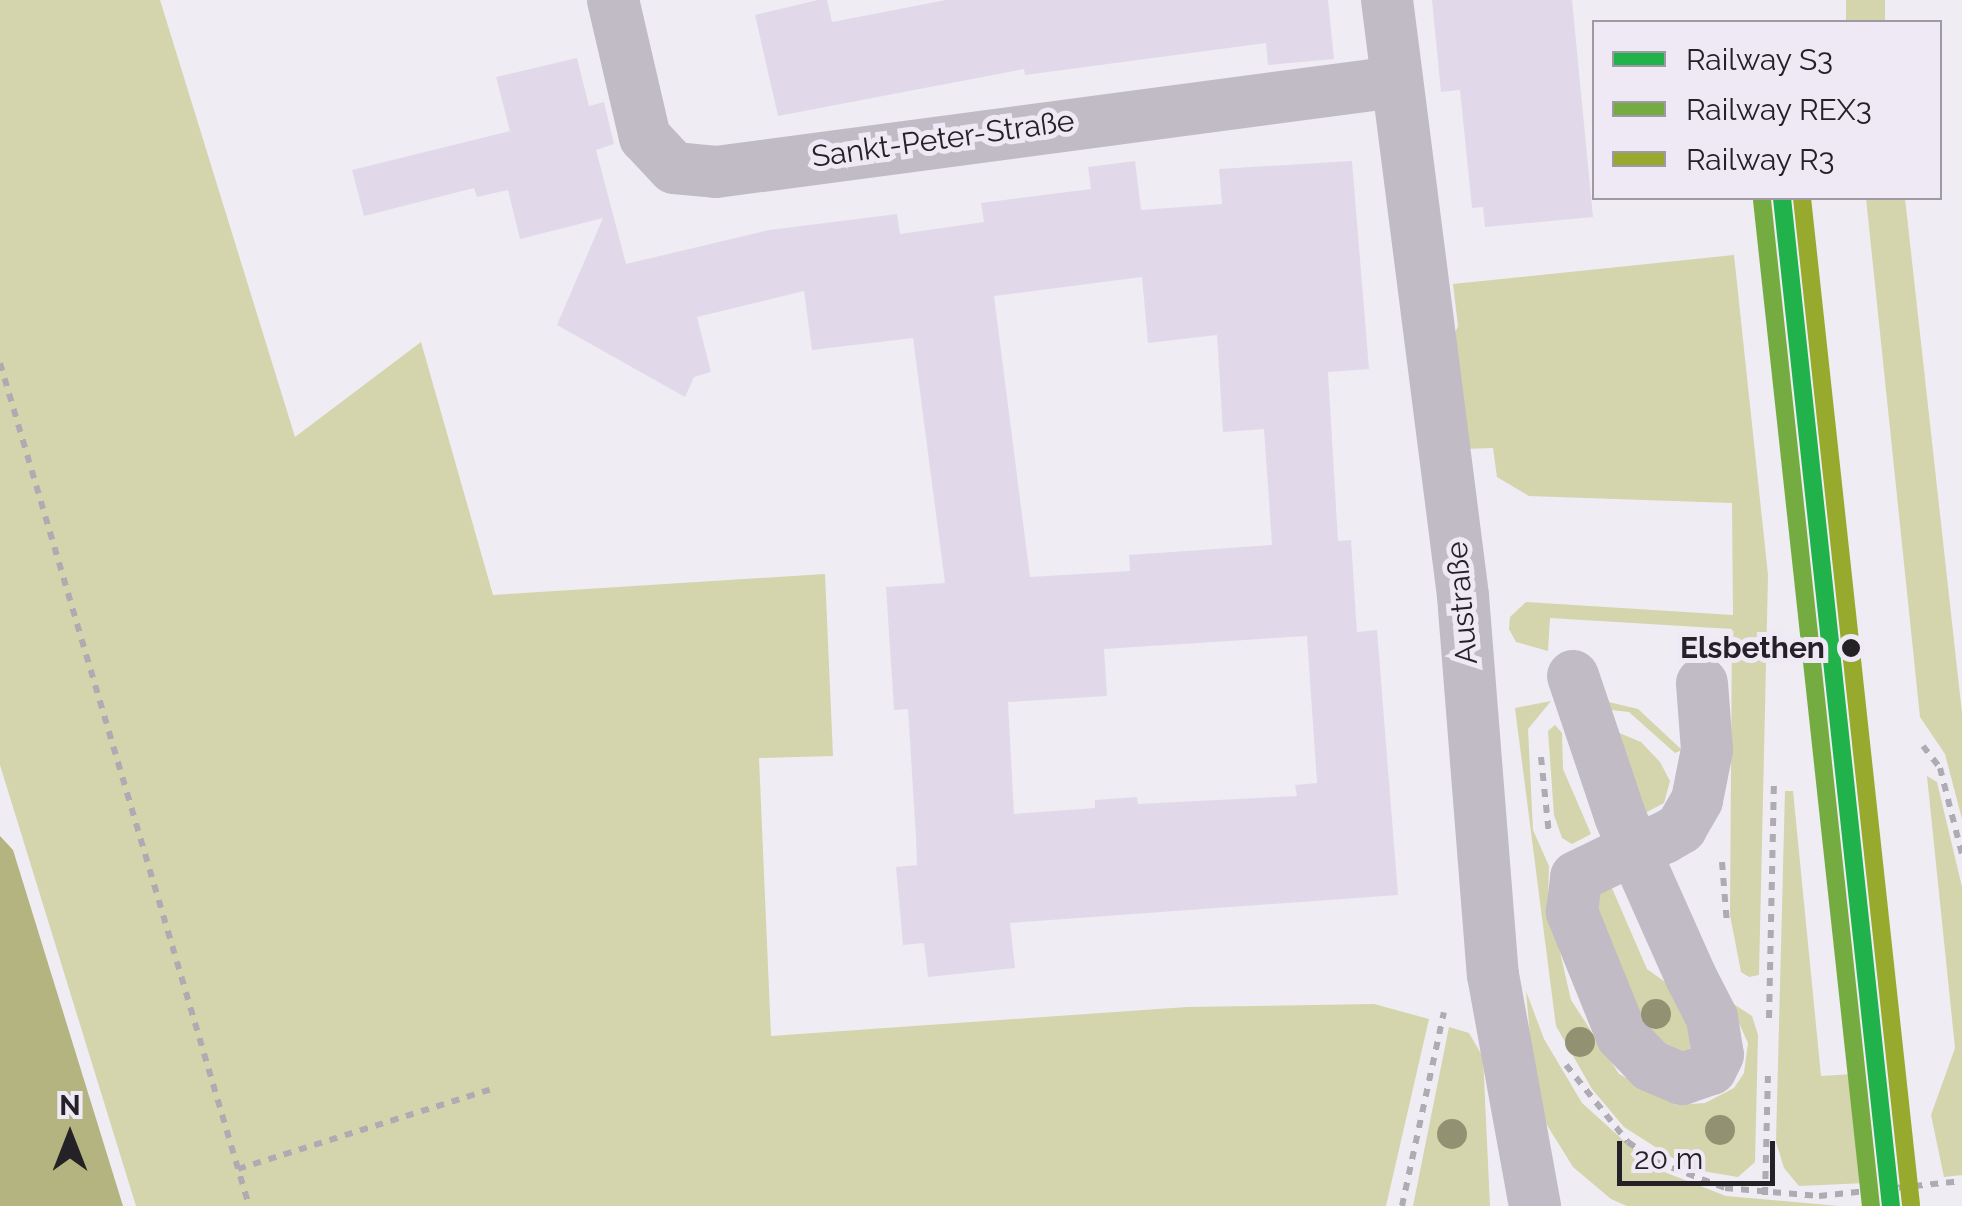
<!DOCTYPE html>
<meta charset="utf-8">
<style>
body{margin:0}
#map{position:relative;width:1962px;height:1206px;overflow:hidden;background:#efecf3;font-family:Raleway,sans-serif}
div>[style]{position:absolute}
.green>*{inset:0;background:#d4d4ad;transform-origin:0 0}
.water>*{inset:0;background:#b4b480}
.building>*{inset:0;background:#e1d9ea}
.path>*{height:6px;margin-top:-3px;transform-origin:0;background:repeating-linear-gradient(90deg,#afabb3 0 8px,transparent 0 16px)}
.minor>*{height:52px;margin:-26px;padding:0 26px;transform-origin:26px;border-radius:26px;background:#c0bbc5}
.rail-1>*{height:18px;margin:-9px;padding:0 9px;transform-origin:9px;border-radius:9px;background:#22b24c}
.rail-2>*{height:18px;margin:-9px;padding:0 9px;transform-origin:9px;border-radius:9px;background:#75ac42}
.rail-3>*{height:18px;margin:-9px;padding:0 9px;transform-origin:9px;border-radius:9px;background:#97aa2d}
.trees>*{width:30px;height:30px;margin:-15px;border-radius:50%;background:#929172}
.dots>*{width:28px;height:28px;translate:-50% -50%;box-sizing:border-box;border:5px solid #efe9f6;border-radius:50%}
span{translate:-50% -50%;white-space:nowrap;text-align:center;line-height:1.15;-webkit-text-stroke:10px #efe9f6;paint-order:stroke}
.street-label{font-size:30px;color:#252227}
.stop-label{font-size:30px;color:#252227;font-weight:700}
.right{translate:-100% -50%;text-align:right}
.legend{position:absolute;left:1592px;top:20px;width:350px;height:180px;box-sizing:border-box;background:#efe9f6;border:2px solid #9e99a3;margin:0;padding:12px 18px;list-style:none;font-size:30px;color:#252227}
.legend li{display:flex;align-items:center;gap:20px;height:50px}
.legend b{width:50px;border:2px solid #9e99a3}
.north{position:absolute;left:20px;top:1086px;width:100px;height:100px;-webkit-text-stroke:8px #efe9f6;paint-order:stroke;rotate:0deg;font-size:28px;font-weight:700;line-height:40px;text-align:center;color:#252227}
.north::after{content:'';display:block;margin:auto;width:35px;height:45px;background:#252227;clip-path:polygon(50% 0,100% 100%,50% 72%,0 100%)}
.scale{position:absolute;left:1617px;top:1141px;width:158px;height:45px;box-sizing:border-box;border:5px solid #252227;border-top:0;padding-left:12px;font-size:30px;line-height:35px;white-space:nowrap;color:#252227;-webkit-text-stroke:8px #efe9f6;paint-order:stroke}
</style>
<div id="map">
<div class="green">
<div style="clip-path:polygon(0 0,160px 0,295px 437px,421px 342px,493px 595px,825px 574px,833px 756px,759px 758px,771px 1036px,1187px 1007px,1374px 1004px,1429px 1019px,1386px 1206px,136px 1206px,0 765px)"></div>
<div style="left:1846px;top:0;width:39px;height:22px"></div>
<div style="clip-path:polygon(1866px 198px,1905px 198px,1962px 713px,1962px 819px,1945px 754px,1920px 717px)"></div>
<div style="clip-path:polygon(1734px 255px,1768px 575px,1759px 975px,1749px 977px,1741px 972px,1730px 915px,1732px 629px,1550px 618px,1548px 651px,1516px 642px,1509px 629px,1510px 617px,1526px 602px,1733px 615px,1732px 503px,1529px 496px,1497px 477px,1493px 448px,1463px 449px,1447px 351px,1458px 326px,1453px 284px)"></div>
<div style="clip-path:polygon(1596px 699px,1638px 709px,1682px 750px,1675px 753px,1629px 712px,1594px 708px)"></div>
<div style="clip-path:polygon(1551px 701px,1528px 729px,1533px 830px,1549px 866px,1548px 900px,1571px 1000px,1619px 1074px,1676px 1105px,1705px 1103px,1734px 1088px,1744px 1073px,1748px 1043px,1729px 1001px,1752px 1016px,1758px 1035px,1755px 1162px,1738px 1177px,1690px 1169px,1624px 1127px,1592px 1089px,1556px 1026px,1515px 708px)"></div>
<div style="clip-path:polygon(1555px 725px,1562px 733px,1563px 769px,1591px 834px,1572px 844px,1562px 838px,1554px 815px,1548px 731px)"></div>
<div style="clip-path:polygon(1607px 728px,1641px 742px,1660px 762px,1670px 781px,1664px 803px,1643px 814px)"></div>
<div style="clip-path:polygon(1927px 776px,1937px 782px,1962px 887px,1962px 1175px,1944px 1177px,1931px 1115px,1955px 1048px)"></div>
<div style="clip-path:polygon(1785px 791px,1793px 791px,1821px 1076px,1854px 1074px,1865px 1183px,1799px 1186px,1784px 1168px,1776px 1142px)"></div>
<div style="clip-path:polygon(1611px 886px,1647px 969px,1672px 987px,1694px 1035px,1689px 1050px,1675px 1057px,1621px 1010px,1591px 899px)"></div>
<div style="clip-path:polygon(1526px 991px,1544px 1039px,1582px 1103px,1654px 1168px,1726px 1196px,1839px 1206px,1627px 1206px,1611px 1199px,1573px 1167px,1547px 1125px,1535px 1092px)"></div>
<div style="clip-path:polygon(1449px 1027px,1469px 1033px,1483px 1057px,1490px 1206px,1413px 1206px)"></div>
</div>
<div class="water">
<div style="clip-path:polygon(0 836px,13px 850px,123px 1206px,0 1206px)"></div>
</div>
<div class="building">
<div style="clip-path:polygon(818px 0,827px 0,832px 22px,946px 0,1328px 0,1334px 59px,1268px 65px,1266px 43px,1025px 75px,1024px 69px,778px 116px,755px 15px)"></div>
<div style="clip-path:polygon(1432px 0,1572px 0,1593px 217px,1485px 227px,1483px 207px,1472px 208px,1460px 90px,1441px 92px)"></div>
<div style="clip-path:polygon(evenodd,577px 58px,589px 106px,604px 102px,614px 144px,596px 150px,626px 264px,769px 230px,897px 214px,900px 234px,984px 222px,981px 203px,1091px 189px,1088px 167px,1135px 161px,1141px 210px,1222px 204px,1219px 169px,1352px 161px,1369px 369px,1328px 372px,1338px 541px,1351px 540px,1357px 632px,1377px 630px,1398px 895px,1010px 923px,1015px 968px,928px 977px,924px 943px,903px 945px,896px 867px,917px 865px,916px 838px,908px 709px,894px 710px,886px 587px,945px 583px,913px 338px,812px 350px,804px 291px,697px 317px,711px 372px,694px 377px,685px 397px,557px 325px,603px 218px,520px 239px,508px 190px,477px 197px,474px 188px,364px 216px,352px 170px,510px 131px,496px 77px,577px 58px,1142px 277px,1148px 343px,1217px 335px,1223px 432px,1264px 429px,1272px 545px,1129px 555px,1130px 571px,1030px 577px,994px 296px,1142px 277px,577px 58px,1307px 636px,1317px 783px,1295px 785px,1297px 796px,1138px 804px,1137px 797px,1095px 800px,1095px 808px,1014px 814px,1008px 702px,1107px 696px,1104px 649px,1307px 636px)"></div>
</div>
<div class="path">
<div style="left:0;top:363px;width:879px;rotate:73.54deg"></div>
<div style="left:1923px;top:746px;width:28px;rotate:52deg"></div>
<div style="left:1940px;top:768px;width:89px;rotate:75.7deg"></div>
<div style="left:1541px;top:757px;width:77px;rotate:84.1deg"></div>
<div style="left:1722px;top:862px;width:62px;rotate:85.4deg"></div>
<div style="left:1769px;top:1018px;width:236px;rotate:-88.8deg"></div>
<div style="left:1566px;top:1065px;width:99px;rotate:51.2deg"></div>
<div style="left:1628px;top:1142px;width:35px;rotate:35deg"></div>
<div style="left:1657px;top:1162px;width:73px;rotate:20.9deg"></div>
<div style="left:1725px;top:1188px;width:94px;rotate:4.9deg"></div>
<div style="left:1819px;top:1196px;width:144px;rotate:-6deg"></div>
<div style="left:238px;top:1169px;width:269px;rotate:-17.5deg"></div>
<div style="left:1765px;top:1195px;width:119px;rotate:-88.6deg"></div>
<div style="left:1402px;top:1206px;width:198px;rotate:-77.8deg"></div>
</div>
<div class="minor">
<div style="left:613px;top:0;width:141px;rotate:76.9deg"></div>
<div style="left:645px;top:137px;width:42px;rotate:46.9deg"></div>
<div style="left:674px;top:168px;width:42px;rotate:5.4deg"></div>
<div style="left:716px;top:172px;width:685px;rotate:-7.55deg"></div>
<div style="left:1387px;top:0;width:601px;rotate:82.73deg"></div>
<div style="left:1463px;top:596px;width:380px;rotate:85.5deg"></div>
<div style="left:1493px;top:975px;width:235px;rotate:79.7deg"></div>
<div style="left:1573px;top:676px;width:148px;rotate:71.4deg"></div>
<div style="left:1620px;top:816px;width:36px;rotate:67deg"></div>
<div style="left:1634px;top:849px;width:140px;rotate:66deg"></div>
<div style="left:1691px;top:977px;width:46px;rotate:62.9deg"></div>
<div style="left:1712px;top:1018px;width:37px;rotate:81deg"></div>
<div style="left:1718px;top:1055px;width:16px;rotate:117deg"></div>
<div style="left:1711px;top:1069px;width:31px;rotate:161deg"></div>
<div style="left:1682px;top:1079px;width:34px;rotate:-157deg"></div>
<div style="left:1651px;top:1066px;width:42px;rotate:-134deg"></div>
<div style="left:1622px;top:1036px;width:134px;rotate:-112deg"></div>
<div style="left:1572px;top:912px;width:35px;rotate:-83deg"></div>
<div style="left:1576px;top:877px;width:64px;rotate:-25.8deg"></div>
<div style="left:1634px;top:849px;width:32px;rotate:-20deg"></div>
<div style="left:1664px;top:838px;width:20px;rotate:-30deg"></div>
<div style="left:1681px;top:828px;width:32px;rotate:-60deg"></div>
<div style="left:1697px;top:800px;width:51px;rotate:-78.7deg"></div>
<div style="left:1707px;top:750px;width:67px;rotate:-94.3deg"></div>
</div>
<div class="rail-1">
<div style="left:1782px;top:198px;width:1014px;rotate:83.83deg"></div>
</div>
<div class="rail-2">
<div style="left:1762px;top:200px;width:1012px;rotate:83.82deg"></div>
</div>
<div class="rail-3">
<div style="left:1802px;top:198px;width:1012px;rotate:83.82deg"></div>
</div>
<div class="trees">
<div style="left:1656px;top:1014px"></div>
<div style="left:1580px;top:1042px"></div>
<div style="left:1720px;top:1130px"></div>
<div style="left:1452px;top:1134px"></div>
</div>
<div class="dots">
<div style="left:1851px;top:648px;background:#252227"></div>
</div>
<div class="street-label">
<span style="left:943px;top:139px;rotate:-8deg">Sankt-Peter-Straße</span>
<span style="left:1462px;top:603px;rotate:-95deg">Austraße</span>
</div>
<div class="stop-label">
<span class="right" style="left:1825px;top:648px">Elsbethen</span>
</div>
<ul class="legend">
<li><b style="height:12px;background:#22b24c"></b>Railway S3</li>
<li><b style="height:12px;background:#75ac42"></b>Railway REX3</li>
<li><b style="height:12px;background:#97aa2d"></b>Railway R3</li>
</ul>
<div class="north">N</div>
<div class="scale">20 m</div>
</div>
